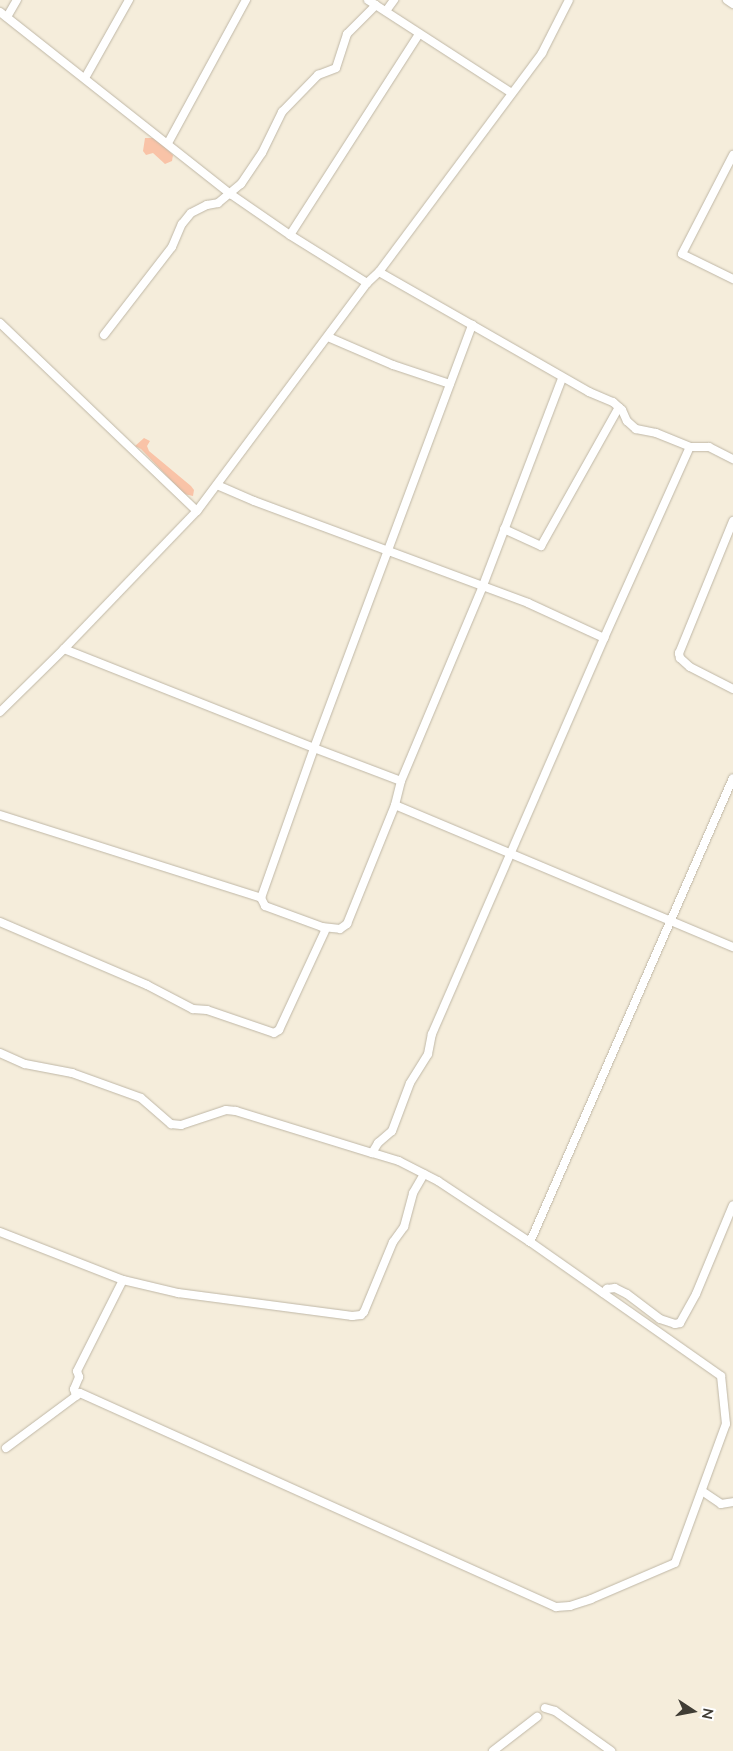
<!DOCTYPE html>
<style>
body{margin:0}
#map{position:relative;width:733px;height:1751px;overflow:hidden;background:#f5eddb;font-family:Lato,sans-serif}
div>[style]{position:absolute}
.green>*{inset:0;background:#f9c3a7}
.roads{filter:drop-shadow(0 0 1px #bfb7a6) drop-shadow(0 0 1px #bfb7a6)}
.minor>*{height:8px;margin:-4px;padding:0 4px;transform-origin:4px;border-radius:4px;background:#fff}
span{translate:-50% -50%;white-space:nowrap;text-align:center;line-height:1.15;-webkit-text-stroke:5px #fff;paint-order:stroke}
.north{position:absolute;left:668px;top:1686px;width:50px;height:50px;-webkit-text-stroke:4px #fff;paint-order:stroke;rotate:101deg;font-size:14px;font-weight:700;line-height:20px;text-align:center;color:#403d35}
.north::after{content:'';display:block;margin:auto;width:18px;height:22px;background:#403d35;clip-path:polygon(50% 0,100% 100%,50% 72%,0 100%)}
</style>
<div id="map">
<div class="green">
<div style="clip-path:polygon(145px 138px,154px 138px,162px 144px,173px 155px,172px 161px,165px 164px,153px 153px,146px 155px,143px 151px)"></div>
<div style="clip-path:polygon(144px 438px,150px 441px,147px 446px,149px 451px,191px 486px,194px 490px,193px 496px,184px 494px,141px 449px,135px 446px)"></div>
</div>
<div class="roads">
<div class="minor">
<div style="left:368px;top:0;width:171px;rotate:32.9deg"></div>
<div style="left:727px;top:0;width:7px;rotate:34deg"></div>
<div style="left:386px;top:11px;width:14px;rotate:-54deg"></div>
<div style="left:0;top:12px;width:295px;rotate:38.3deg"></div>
<div style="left:232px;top:195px;width:70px;rotate:34.6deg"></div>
<div style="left:290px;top:235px;width:91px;rotate:31.9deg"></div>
<div style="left:7px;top:17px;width:20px;rotate:-60deg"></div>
<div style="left:85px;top:78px;width:90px;rotate:-60.6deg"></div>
<div style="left:168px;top:143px;width:163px;rotate:-61.4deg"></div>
<div style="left:733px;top:155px;width:111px;rotate:117.3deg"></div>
<div style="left:682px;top:254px;width:57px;rotate:26.1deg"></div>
<div style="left:290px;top:235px;width:239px;rotate:-57.3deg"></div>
<div style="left:0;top:323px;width:272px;rotate:43.7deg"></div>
<div style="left:472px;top:325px;width:135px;rotate:29.8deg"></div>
<div style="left:589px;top:392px;width:26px;rotate:23deg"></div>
<div style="left:613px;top:402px;width:12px;rotate:42deg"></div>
<div style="left:622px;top:410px;width:12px;rotate:66deg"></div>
<div style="left:627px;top:421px;width:12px;rotate:42deg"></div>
<div style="left:636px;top:429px;width:20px;rotate:11deg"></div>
<div style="left:656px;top:433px;width:37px;rotate:22deg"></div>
<div style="left:104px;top:335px;width:111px;rotate:-52.3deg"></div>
<div style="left:172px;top:247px;width:25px;rotate:-67deg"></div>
<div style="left:182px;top:224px;width:14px;rotate:-51deg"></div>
<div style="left:191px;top:213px;width:18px;rotate:-27deg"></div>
<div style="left:207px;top:205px;width:11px;rotate:-10deg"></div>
<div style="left:218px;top:203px;width:30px;rotate:-40deg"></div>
<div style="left:241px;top:184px;width:37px;rotate:-56deg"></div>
<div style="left:262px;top:153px;width:46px;rotate:-64deg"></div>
<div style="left:282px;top:112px;width:52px;rotate:-45.8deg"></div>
<div style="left:318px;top:75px;width:19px;rotate:-21deg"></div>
<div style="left:336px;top:68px;width:36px;rotate:-72deg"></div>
<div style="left:347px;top:34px;width:41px;rotate:-45deg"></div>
<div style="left:328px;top:337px;width:71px;rotate:23.3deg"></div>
<div style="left:393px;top:365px;width:60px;rotate:18.4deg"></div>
<div style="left:217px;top:485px;width:40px;rotate:23.4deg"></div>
<div style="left:254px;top:501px;width:292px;rotate:20.4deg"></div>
<div style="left:528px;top:603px;width:84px;rotate:24.7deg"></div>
<div style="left:733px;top:521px;width:143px;rotate:112.2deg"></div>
<div style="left:679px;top:653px;width:5px;rotate:79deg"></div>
<div style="left:680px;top:658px;width:13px;rotate:42deg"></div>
<div style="left:690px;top:667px;width:48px;rotate:27.1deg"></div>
<div style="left:504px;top:529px;width:41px;rotate:24.7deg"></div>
<div style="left:541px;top:546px;width:159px;rotate:-60.7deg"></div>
<div style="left:64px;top:649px;width:269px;rotate:21.6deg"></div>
<div style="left:314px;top:748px;width:452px;rotate:-69.5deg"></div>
<div style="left:472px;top:325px;width:107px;rotate:-150.3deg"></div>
<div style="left:0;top:712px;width:90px;rotate:-44.5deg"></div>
<div style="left:64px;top:649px;width:192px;rotate:-46.1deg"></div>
<div style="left:197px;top:511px;width:284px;rotate:-53.3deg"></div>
<div style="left:367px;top:283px;width:16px;rotate:-43deg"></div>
<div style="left:379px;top:272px;width:273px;rotate:-53.3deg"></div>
<div style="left:542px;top:53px;width:59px;rotate:-63deg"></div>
<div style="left:401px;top:781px;width:209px;rotate:-67.2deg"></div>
<div style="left:482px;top:588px;width:225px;rotate:-69.1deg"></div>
<div style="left:0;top:815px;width:274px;rotate:17.6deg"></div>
<div style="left:261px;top:898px;width:159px;rotate:-70.5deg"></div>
<div style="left:314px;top:748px;width:93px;rotate:20.8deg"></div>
<div style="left:401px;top:781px;width:25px;rotate:104deg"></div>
<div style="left:395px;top:805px;width:367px;rotate:22.8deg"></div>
<div style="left:261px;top:898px;width:9px;rotate:63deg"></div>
<div style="left:265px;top:906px;width:61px;rotate:20.2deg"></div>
<div style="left:322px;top:927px;width:18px;rotate:6deg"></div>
<div style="left:340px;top:929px;width:9px;rotate:-36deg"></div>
<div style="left:347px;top:924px;width:128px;rotate:-68deg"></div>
<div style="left:0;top:922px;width:160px;rotate:23.2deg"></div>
<div style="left:147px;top:985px;width:52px;rotate:27.6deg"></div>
<div style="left:193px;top:1009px;width:14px;rotate:4deg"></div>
<div style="left:207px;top:1010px;width:71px;rotate:18.9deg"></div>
<div style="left:274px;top:1033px;width:6px;rotate:-31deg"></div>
<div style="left:279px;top:1030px;width:109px;rotate:-65.1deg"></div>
<div style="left:0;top:1053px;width:27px;rotate:24deg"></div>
<div style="left:25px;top:1064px;width:48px;rotate:10.8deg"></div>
<div style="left:72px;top:1073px;width:73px;rotate:19.9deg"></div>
<div style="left:141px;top:1098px;width:40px;rotate:41deg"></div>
<div style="left:171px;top:1124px;width:10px;rotate:6deg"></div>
<div style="left:181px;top:1125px;width:47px;rotate:-18.4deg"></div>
<div style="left:226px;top:1110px;width:10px;rotate:6deg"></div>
<div style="left:236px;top:1111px;width:142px;rotate:17.2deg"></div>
<div style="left:0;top:1232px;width:132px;rotate:21.3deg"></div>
<div style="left:123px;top:1280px;width:57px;rotate:13.3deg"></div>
<div style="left:178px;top:1293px;width:176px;rotate:7.5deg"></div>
<div style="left:352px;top:1316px;width:9px;rotate:-6deg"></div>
<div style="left:361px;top:1315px;width:4px;rotate:-45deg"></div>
<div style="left:364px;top:1312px;width:76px;rotate:-67.5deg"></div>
<div style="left:393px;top:1242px;width:19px;rotate:-54deg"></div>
<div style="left:404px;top:1227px;width:35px;rotate:-75deg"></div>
<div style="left:413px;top:1193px;width:22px;rotate:-60deg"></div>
<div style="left:530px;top:1242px;width:506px;rotate:-66.37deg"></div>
<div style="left:603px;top:1293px;width:6px;rotate:-45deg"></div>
<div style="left:607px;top:1289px;width:8px;rotate:-7deg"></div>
<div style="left:615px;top:1288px;width:13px;rotate:27deg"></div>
<div style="left:627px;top:1294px;width:41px;rotate:37.1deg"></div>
<div style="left:660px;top:1319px;width:16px;rotate:18deg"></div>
<div style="left:675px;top:1324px;width:5px;rotate:-11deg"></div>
<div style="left:680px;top:1323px;width:33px;rotate:-61deg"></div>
<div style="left:696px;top:1294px;width:96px;rotate:-67.4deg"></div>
<div style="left:76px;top:1396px;width:7px;rotate:-106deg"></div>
<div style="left:74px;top:1389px;width:13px;rotate:-67deg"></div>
<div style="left:79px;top:1377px;width:6px;rotate:-108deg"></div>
<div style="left:77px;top:1371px;width:102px;rotate:-63.2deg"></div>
<div style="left:6px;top:1448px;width:92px;rotate:-36.6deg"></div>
<div style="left:80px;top:1393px;width:522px;rotate:24.21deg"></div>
<div style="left:556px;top:1607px;width:14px;rotate:-4deg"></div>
<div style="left:570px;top:1606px;width:22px;rotate:-18deg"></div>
<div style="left:591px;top:1599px;width:91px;rotate:-23.2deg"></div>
<div style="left:675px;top:1563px;width:148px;rotate:-69.9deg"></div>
<div style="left:726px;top:1424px;width:48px;rotate:-95.9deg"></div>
<div style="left:721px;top:1376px;width:233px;rotate:-144.9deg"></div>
<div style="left:530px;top:1242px;width:110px;rotate:-146.5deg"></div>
<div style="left:438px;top:1181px;width:44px;rotate:-152.9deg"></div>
<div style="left:399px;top:1161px;width:28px;rotate:-163deg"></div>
<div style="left:372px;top:1153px;width:12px;rotate:-59deg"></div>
<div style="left:378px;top:1143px;width:18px;rotate:-41deg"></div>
<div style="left:392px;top:1131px;width:51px;rotate:-69.4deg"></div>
<div style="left:410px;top:1083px;width:34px;rotate:-58deg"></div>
<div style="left:428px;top:1054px;width:20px;rotate:-79deg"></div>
<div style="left:432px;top:1034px;width:432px;rotate:-66.5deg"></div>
<div style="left:604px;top:638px;width:209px;rotate:-65.8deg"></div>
<div style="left:690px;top:447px;width:19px"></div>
<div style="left:709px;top:447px;width:27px;rotate:27deg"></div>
<div style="left:702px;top:1491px;width:23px;rotate:34deg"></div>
<div style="left:721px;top:1504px;width:12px;rotate:-9deg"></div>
<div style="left:545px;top:1708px;width:10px;rotate:17deg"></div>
<div style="left:555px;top:1711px;width:69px;rotate:35.5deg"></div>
<div style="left:493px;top:1751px;width:56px;rotate:-37.7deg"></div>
</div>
</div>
<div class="north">N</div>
</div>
